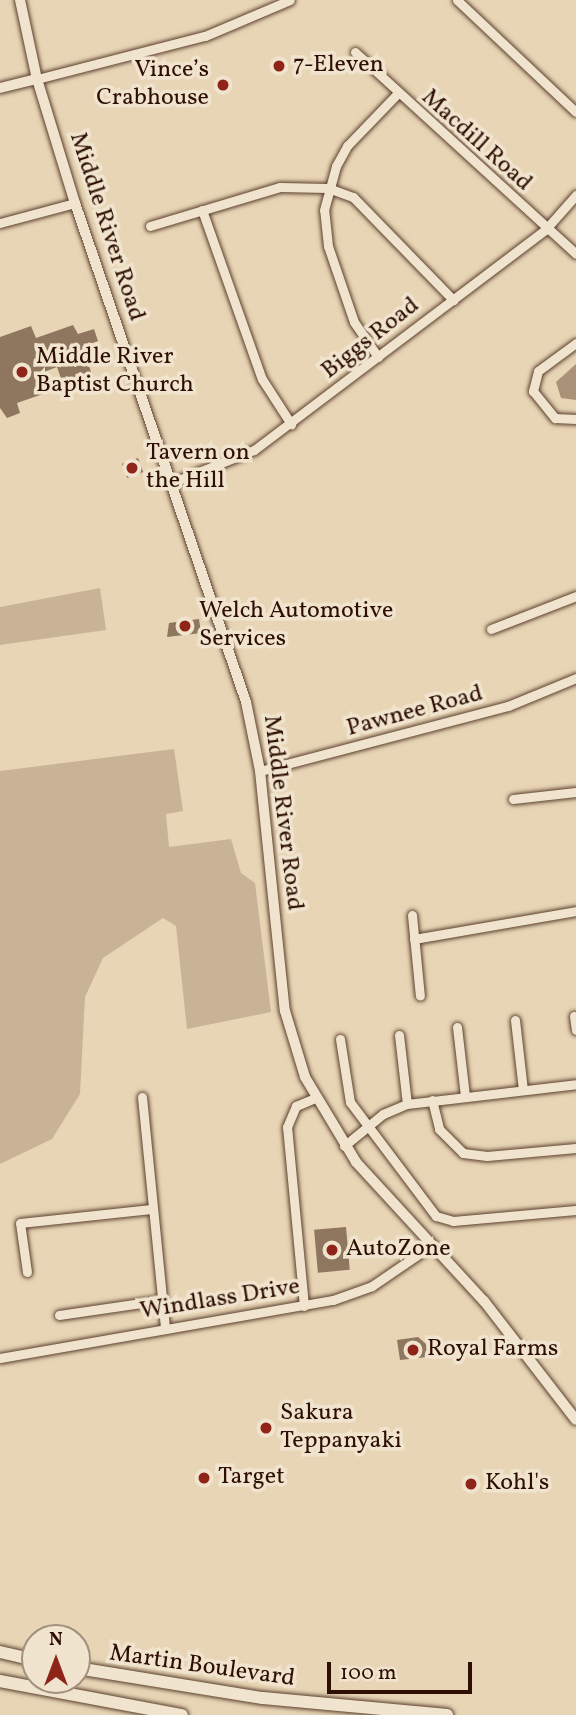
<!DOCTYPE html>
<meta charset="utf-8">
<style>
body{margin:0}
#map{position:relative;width:576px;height:1715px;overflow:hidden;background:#e8d5b5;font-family:Vollkorn,serif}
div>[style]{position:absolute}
.green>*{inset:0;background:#c8b396}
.water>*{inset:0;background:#a99278}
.building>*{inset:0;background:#8f765f;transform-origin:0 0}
.roads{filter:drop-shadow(0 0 2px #5c402e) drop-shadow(0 0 2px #5c402e)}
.minor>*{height:9px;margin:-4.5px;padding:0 4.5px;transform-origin:4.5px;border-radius:4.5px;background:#f0e4cf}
.tertiary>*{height:10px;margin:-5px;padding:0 5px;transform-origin:5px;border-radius:5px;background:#f0e4cf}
.secondary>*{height:12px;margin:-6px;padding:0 6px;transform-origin:6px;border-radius:6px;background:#f0e4cf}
.dots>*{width:19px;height:19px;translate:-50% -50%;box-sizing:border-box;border:4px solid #f0e4cf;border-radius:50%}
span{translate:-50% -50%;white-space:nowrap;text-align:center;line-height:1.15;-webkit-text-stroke:7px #f0e4cf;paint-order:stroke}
.poi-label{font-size:24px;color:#2e0f01}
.left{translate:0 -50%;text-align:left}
.right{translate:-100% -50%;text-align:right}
.street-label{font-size:24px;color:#2e0f01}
.north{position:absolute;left:21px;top:1624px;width:70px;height:70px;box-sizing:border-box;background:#f0e4cf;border:2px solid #a28f7d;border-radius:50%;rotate:0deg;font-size:19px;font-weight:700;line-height:28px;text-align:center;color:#2e0f01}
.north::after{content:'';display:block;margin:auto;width:24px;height:32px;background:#8f2418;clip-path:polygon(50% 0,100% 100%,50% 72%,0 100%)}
.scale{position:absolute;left:327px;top:1662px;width:145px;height:32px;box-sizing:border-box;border:4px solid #2e0f01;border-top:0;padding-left:9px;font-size:21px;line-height:24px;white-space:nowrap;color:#2e0f01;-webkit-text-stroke:5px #f0e4cf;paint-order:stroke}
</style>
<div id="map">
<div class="green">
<div style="clip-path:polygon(100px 588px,106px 630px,0 645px,0 607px)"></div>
<div style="clip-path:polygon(174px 749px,183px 811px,166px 814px,169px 847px,231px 839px,241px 873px,255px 883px,271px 1012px,187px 1029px,176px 926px,163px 918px,103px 958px,85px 997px,80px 1094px,52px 1139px,0 1164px,0 771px)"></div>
</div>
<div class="water">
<div style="clip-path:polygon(576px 364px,576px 400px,561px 398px,556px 382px)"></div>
</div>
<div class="building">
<div style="clip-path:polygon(73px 325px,78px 334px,94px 329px,98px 341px,82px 347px,93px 377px,64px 387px,57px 367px,36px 375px,43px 394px,17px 403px,20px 413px,7px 418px,0 408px,0 337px,31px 326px,36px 338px)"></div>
<div style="left:138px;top:458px;width:15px;height:17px;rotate:70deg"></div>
<div style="clip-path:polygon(199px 619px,201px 633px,167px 637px,169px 623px)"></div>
<div style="left:346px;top:1227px;width:43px;height:32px;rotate:85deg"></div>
<div style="clip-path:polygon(418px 1337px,426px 1344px,427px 1357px,400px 1360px,397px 1340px)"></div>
</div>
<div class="roads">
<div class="minor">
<div style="left:457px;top:0;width:163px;rotate:43.3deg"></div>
<div style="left:355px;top:52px;width:299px;rotate:42.4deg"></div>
<div style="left:37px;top:79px;width:173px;rotate:-14.4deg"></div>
<div style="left:205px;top:36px;width:92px;rotate:-23deg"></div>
<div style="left:202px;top:210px;width:179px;rotate:70.5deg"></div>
<div style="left:262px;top:379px;width:54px;rotate:57.2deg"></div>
<div style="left:0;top:223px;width:78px;rotate:-14.9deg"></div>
<div style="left:150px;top:226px;width:136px;rotate:-16.7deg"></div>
<div style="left:280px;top:187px;width:48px;rotate:1.2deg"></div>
<div style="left:328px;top:188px;width:27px;rotate:20deg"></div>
<div style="left:353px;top:197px;width:144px;rotate:45.8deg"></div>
<div style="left:576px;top:343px;width:47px;rotate:143.6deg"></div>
<div style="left:538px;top:371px;width:21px;rotate:104deg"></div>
<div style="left:533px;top:391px;width:35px;rotate:51deg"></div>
<div style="left:555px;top:418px;width:21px;rotate:3deg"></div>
<div style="left:378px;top:357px;width:42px;rotate:-124.4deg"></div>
<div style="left:354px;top:322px;width:80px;rotate:-108.9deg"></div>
<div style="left:328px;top:246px;width:36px;rotate:-96deg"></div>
<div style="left:324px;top:210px;width:46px;rotate:-74.7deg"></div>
<div style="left:336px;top:166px;width:23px;rotate:-61deg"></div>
<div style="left:347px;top:146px;width:72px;rotate:-46.1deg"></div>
<div style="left:171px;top:483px;width:89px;rotate:-21.7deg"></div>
<div style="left:254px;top:450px;width:365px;rotate:-37.1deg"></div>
<div style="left:545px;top:230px;width:47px;rotate:-48.5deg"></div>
<div style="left:491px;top:629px;width:91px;rotate:-21.2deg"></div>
<div style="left:260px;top:771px;width:256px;rotate:-14.7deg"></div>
<div style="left:508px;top:706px;width:74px;rotate:-22.4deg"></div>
<div style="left:513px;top:799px;width:63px;rotate:-6.3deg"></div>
<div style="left:412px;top:915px;width:81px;rotate:84.4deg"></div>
<div style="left:414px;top:939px;width:164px;rotate:-9.8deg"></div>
<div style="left:574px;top:1016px;width:14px;rotate:82deg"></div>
<div style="left:515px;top:1020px;width:70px;rotate:83.5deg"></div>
<div style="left:457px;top:1027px;width:69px;rotate:83.4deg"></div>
<div style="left:399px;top:1035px;width:69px;rotate:83.4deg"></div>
<div style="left:340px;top:1039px;width:64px;rotate:81deg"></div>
<div style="left:350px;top:1102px;width:143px;rotate:53deg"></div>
<div style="left:436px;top:1216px;width:18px;rotate:16deg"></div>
<div style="left:453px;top:1221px;width:123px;rotate:-5.1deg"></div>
<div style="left:142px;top:1097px;width:233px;rotate:84.3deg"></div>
<div style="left:432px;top:1100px;width:30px;rotate:76deg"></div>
<div style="left:439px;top:1129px;width:34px;rotate:45deg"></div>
<div style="left:463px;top:1153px;width:24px;rotate:7deg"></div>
<div style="left:487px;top:1156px;width:89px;rotate:-5.1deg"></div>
<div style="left:344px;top:1146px;width:50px;rotate:-39.4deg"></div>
<div style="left:383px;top:1114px;width:26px;rotate:-23deg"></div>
<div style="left:407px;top:1104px;width:170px;rotate:-6.7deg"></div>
<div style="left:27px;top:1272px;width:49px;rotate:-98.1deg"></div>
<div style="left:20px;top:1223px;width:132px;rotate:-6.1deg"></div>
<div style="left:304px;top:1306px;width:180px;rotate:-95.4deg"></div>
<div style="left:287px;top:1127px;width:23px;rotate:-67deg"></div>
<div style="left:296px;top:1106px;width:21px;rotate:-23deg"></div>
<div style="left:59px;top:1315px;width:104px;rotate:-8.3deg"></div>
<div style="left:0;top:1358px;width:338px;rotate:-9.9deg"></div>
<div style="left:333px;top:1300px;width:41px;rotate:-19.7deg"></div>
<div style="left:372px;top:1286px;width:73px;rotate:-34.3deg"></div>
</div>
<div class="tertiary">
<div style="left:20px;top:0;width:81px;rotate:77.9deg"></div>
<div style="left:37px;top:79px;width:130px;rotate:73deg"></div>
<div style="left:75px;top:203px;width:527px;rotate:71.08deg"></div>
<div style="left:246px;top:702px;width:70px;rotate:78.5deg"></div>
<div style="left:260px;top:771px;width:241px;rotate:84.1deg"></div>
<div style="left:285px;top:1011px;width:69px;rotate:73.1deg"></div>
<div style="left:305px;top:1077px;width:99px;rotate:59deg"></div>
<div style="left:356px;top:1162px;width:189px;rotate:47.4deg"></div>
<div style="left:484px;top:1301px;width:150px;rotate:52.3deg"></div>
<div style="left:0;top:88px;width:38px;rotate:-14deg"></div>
</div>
<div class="secondary">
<div style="left:0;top:1652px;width:36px;rotate:13deg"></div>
<div style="left:77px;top:1668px;width:188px;rotate:9.2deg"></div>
<div style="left:263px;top:1698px;width:185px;rotate:5.3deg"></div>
<div style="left:0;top:1681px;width:185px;rotate:10.6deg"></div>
</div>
</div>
<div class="dots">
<div style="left:279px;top:66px;background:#8f2418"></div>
<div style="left:223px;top:85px;background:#8f2418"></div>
<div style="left:22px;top:372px;background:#8f2418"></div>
<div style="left:132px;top:468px;background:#8f2418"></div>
<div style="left:185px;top:626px;background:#8f2418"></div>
<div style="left:332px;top:1250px;background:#8f2418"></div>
<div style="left:413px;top:1350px;background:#8f2418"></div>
<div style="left:266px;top:1428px;background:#8f2418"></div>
<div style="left:204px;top:1478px;background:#8f2418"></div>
<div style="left:471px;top:1484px;background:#8f2418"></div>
</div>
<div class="poi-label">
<span class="left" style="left:293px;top:66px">7-Eleven</span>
<span class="right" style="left:209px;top:85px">Vince’s<br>Crabhouse</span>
<span class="left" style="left:36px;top:372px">Middle River<br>Baptist Church</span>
<span class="left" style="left:146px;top:468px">Tavern on<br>the Hill</span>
<span class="left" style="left:199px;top:626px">Welch Automotive<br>Services</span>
<span class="left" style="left:346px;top:1250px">AutoZone</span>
<span class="left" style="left:427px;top:1350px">Royal Farms</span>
<span class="left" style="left:280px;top:1428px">Sakura<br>Teppanyaki</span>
<span class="left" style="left:218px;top:1478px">Target</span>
<span class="left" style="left:485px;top:1484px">Kohl's</span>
</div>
<div class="street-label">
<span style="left:476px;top:141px;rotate:42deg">Macdill Road</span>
<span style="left:106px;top:227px;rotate:72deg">Middle River Road</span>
<span style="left:371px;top:339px;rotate:-38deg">Biggs Road</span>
<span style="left:415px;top:712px;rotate:-15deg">Pawnee Road</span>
<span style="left:282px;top:813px;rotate:83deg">Middle River Road</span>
<span style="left:220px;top:1300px;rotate:-9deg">Windlass Drive</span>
<span style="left:202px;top:1667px;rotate:8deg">Martin Boulevard</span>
</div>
<div class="north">N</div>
<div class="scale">100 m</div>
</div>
